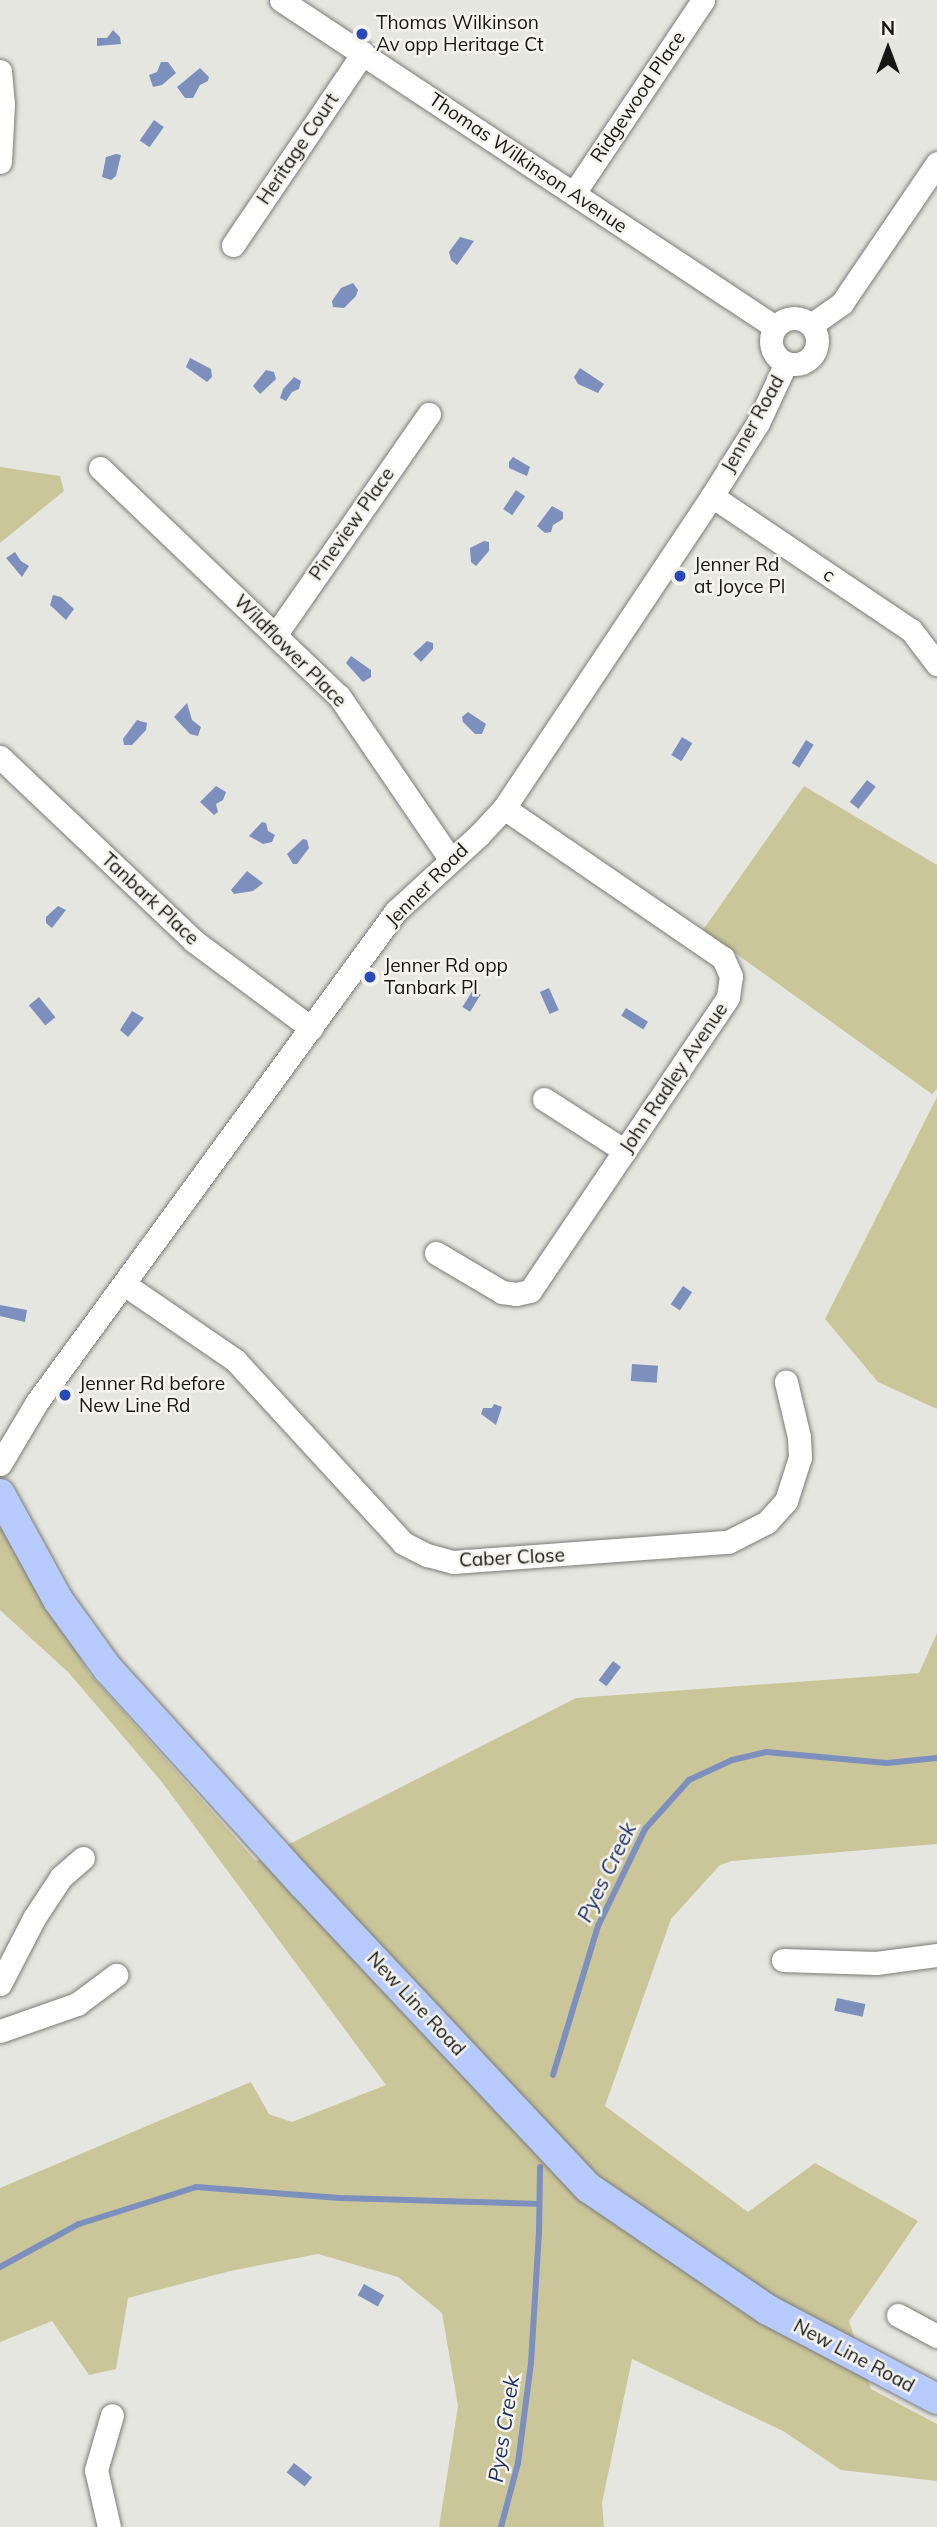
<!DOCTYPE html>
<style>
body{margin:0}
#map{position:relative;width:937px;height:2527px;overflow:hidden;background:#e6e6e0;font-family:Mulish,sans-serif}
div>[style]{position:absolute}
.green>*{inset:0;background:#cbc69a}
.water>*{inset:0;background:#7c8fbd;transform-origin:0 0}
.stream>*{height:6px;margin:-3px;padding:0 3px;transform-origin:3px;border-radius:3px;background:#7c8fbd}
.roads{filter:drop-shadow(0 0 2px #7c7c77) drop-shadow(0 0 2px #7c7c77)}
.minor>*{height:23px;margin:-11.5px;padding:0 11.5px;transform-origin:11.5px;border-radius:11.5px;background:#fff}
.minor>.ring{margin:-11.5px;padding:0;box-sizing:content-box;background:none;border:23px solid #fff;border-radius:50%}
.major>*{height:30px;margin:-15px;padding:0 15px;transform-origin:15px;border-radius:15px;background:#b7cbfe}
.dots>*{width:19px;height:19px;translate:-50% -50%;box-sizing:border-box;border:4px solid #f4f3ed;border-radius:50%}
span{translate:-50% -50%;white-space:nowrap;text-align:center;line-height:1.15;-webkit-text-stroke:5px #f4f3ed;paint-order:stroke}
.poi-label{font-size:19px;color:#161614}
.left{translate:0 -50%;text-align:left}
.street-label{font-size:19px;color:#161614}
.water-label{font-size:21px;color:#1b2e66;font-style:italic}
.north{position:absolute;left:853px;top:14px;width:70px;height:70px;-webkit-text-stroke:5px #f4f3ed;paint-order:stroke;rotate:0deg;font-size:19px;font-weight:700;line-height:28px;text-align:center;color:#161614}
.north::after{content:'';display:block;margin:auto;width:24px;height:32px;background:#161614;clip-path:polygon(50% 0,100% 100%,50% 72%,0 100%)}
</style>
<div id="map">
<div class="green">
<div style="clip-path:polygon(0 467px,60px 476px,64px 491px,0 543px)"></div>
<div style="clip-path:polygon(804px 786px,937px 865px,937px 1089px,932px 1094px,703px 930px)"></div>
<div style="clip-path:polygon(937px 1097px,937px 1409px,878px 1382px,825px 1319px)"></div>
<div style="clip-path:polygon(0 1515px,89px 1673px,256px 1861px,576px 1698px,919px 1673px,937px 1633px,937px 1844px,732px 1861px,720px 1865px,671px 1919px,605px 2106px,748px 2212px,815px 2163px,918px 2221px,849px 2321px,871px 2389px,937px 2424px,937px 2481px,841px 2470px,783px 2431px,632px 2359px,602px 2503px,604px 2527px,439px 2527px,458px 2406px,442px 2313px,398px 2277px,318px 2254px,230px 2271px,128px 2298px,116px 2369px,89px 2375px,52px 2321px,0 2342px,0 2188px,251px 2082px,269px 2114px,292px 2122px,386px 2085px,161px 1781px,68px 1672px,0 1610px)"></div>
</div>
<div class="water">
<div style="clip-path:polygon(113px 30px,120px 37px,121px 44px,97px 46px,97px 38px,107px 38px)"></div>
<div style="clip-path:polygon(161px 62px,168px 62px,176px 73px,162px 85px,153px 87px,149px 75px,157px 72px)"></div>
<div style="clip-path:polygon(200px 68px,209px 77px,208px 81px,200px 85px,193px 98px,185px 98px,177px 87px)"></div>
<div style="left:154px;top:120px;width:12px;height:25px;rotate:35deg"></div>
<div style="clip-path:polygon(116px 154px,121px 155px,116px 176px,111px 180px,102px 177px,106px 157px)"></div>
<div style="clip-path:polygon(460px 237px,474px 241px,457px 265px,451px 260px,449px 252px)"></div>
<div style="clip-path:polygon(353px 283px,358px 290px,356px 296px,344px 308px,333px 307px,332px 301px,341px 288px)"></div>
<div style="clip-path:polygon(190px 358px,211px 369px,212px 377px,207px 382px,186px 367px)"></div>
<div style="clip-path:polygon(580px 368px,604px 384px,598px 393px,578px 384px,574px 377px)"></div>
<div style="clip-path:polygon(266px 370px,274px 372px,276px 379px,260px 394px,253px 386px)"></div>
<div style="clip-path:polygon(294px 377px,301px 381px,299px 389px,292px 392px,286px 401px,280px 398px,283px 389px)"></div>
<div style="clip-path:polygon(513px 457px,530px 467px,527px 476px,509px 468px,509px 462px)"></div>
<div style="left:516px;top:490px;width:11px;height:23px;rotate:34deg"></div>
<div style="clip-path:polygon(552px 506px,563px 512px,563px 519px,553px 525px,551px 532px,545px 533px,537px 526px)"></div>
<div style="clip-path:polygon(484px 541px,489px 542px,489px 551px,476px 566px,471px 562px,470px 548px)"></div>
<div style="clip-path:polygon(15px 552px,21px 561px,29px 566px,22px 577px,6px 558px)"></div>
<div style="clip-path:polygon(53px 595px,61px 597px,74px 609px,66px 620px,50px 605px)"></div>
<div style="clip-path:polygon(427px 641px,433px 643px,433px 649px,421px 662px,413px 654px)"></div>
<div style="clip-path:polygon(351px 656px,371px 670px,371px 677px,363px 682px,346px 663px)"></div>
<div style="clip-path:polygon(187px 703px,192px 720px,201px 727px,198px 736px,190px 734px,174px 717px)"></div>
<div style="clip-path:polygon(468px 712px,486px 724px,482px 734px,475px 734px,463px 722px,462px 717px)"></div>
<div style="clip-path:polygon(137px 720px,147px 723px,146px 730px,132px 745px,124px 745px,123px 739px)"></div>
<div style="left:682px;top:737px;width:12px;height:21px;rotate:31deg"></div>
<div style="left:806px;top:740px;width:9px;height:27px;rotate:32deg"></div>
<div style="left:867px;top:780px;width:11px;height:28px;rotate:38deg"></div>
<div style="clip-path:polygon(216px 786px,226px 792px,223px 800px,216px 804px,218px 812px,214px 815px,200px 802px)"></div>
<div style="clip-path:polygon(262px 822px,266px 823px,268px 831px,275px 835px,272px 842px,263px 844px,249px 836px)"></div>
<div style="clip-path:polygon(303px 839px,307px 840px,309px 848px,297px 864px,293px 864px,287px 854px)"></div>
<div style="clip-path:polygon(247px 871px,263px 883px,253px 891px,234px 894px,231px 890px)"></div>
<div style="clip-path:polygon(58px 906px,66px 910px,52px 928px,46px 923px,46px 917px)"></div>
<div style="left:549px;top:988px;width:24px;height:10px;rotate:66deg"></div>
<div style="left:473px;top:990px;width:9px;height:20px;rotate:32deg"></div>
<div style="left:39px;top:997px;width:26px;height:13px;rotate:51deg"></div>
<div style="left:626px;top:1008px;width:26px;height:9px;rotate:32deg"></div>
<div style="clip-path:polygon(132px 1011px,144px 1018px,128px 1037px,120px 1030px)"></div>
<div style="left:683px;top:1286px;width:11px;height:22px;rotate:34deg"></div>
<div style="clip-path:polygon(0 1305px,27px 1310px,25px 1322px,0 1316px)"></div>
<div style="left:632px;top:1364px;width:26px;height:17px;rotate:4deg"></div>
<div style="clip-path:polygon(494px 1404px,502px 1407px,496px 1425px,481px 1414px,483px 1408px,492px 1408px)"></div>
<div style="left:613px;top:1661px;width:10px;height:24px;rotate:37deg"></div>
<div style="left:837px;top:1998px;width:29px;height:13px;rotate:12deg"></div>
<div style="left:364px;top:2284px;width:23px;height:13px;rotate:29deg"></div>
<div style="left:294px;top:2463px;width:23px;height:12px;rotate:38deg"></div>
</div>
<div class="stream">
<div style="left:553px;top:2075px;width:156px;rotate:-73.2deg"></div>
<div style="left:598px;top:1926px;width:108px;rotate:-64.1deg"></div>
<div style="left:645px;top:1829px;width:66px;rotate:-48.1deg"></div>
<div style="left:689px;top:1780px;width:47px;rotate:-24.9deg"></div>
<div style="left:732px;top:1760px;width:35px;rotate:-13deg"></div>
<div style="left:766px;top:1752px;width:121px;rotate:5.2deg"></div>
<div style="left:887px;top:1763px;width:50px;rotate:-5.7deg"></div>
<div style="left:0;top:2267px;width:90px;rotate:-28.6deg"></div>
<div style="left:79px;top:2224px;width:123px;rotate:-17.5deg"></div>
<div style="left:196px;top:2187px;width:144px;rotate:4.4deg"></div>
<div style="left:340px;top:2198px;width:198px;rotate:1.7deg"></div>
<div style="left:501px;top:2527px;width:66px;rotate:-75.1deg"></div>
<div style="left:518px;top:2463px;width:101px;rotate:-82.6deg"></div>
<div style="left:531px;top:2363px;width:130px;rotate:-86.5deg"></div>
<div style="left:539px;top:2233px;width:66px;rotate:-89.1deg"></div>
</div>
<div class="roads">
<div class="minor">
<div style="left:281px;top:0;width:592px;rotate:33.5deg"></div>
<div style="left:0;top:71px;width:33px;rotate:85deg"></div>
<div style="left:3px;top:104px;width:58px;rotate:93deg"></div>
<div style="left:574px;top:193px;width:232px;rotate:-56.2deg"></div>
<div style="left:233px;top:245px;width:232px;rotate:-55.9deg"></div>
<div class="ring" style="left:771px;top:318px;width:23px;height:23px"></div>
<div style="left:811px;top:325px;width:38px;rotate:-35deg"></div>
<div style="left:842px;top:303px;width:169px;rotate:-55.8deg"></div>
<div style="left:100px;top:468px;width:330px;rotate:43.7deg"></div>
<div style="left:339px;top:696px;width:197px;rotate:55.7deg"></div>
<div style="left:712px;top:496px;width:240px;rotate:34deg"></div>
<div style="left:911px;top:630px;width:43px;rotate:52.6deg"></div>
<div style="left:276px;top:634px;width:268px;rotate:-55.2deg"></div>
<div style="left:0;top:757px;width:267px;rotate:43.5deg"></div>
<div style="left:194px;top:941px;width:146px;rotate:36.6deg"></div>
<div style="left:544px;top:1099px;width:96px;rotate:32.7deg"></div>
<div style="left:436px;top:1253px;width:77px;rotate:30.6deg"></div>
<div style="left:502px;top:1292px;width:14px;rotate:8deg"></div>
<div style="left:516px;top:1294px;width:14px;rotate:-12deg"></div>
<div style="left:530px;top:1291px;width:354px;rotate:-56deg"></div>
<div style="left:728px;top:997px;width:21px;rotate:-82deg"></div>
<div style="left:731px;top:976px;width:20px;rotate:-114deg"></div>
<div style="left:723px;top:958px;width:265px;rotate:-145.6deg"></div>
<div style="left:124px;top:1284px;width:135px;rotate:34.4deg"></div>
<div style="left:235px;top:1360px;width:248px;rotate:47.4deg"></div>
<div style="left:403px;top:1543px;width:27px;rotate:27deg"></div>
<div style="left:427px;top:1555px;width:27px;rotate:15deg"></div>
<div style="left:453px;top:1562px;width:276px;rotate:-4.2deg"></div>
<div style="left:728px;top:1542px;width:44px;rotate:-27.1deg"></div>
<div style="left:767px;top:1522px;width:28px;rotate:-48deg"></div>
<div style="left:786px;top:1501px;width:46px;rotate:-72.3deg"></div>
<div style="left:800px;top:1457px;width:20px;rotate:-93deg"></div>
<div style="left:799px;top:1437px;width:57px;rotate:-103.3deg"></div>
<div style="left:0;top:1464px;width:72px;rotate:-59.2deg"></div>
<div style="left:37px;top:1402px;width:608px;rotate:-53.83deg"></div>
<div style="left:396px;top:911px;width:113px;rotate:-42.5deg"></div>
<div style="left:479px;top:835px;width:37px;rotate:-47deg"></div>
<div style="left:504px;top:808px;width:375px;rotate:-56.3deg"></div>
<div style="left:712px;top:496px;width:86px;rotate:-57.8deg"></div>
<div style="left:758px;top:423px;width:66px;rotate:-65deg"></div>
<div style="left:783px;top:1960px;width:93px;rotate:1.8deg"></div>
<div style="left:876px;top:1963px;width:62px;rotate:-7.5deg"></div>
<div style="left:0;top:1984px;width:74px;rotate:-62.7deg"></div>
<div style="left:34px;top:1918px;width:49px;rotate:-56.6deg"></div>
<div style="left:61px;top:1877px;width:29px;rotate:-41deg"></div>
<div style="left:0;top:2031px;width:82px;rotate:-19.3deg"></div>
<div style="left:77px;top:2004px;width:49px;rotate:-36.6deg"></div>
<div style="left:898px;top:2315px;width:44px;rotate:28.3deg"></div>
<div style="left:109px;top:2527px;width:58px;rotate:-102.8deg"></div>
<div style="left:96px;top:2470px;width:57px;rotate:-73.8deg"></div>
</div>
<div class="major">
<div style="left:0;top:1494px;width:121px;rotate:61.3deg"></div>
<div style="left:58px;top:1600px;width:85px;rotate:54.1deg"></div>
<div style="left:108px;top:1669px;width:292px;rotate:47.8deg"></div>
<div style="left:304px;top:1885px;width:416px;rotate:46.8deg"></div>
<div style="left:589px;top:2188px;width:217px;rotate:34.3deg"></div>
<div style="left:768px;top:2310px;width:191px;rotate:27.8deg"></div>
</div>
</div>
<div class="dots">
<div style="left:362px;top:34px;background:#2a49b9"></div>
<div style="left:680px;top:576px;background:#2a49b9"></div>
<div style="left:370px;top:977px;background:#2a49b9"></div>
<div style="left:65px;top:1395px;background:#2a49b9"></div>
</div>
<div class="poi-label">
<span class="left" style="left:376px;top:34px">Thomas Wilkinson<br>Av opp Heritage Ct</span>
<span class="left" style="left:694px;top:576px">Jenner Rd<br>at Joyce Pl</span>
<span class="left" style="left:384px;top:977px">Jenner Rd opp<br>Tanbark Pl</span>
<span class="left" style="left:79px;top:1395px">Jenner Rd before<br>New Line Rd</span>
</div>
<div class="street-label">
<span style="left:638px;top:97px;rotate:-56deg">Ridgewood Place</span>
<span style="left:298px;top:149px;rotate:-56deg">Heritage Court</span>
<span style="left:528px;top:163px;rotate:34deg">Thomas Wilkinson Avenue</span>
<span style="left:753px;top:424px;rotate:-61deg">Jenner Road</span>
<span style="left:352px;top:524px;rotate:-55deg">Pineview Place</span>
<span style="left:829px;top:575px;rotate:34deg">c</span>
<span style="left:290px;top:651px;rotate:45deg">Wildflower Place</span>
<span style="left:427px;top:885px;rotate:-45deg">Jenner Road</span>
<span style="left:150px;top:899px;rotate:43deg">Tanbark Place</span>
<span style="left:674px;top:1078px;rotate:-56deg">John Radley Avenue</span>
<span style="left:512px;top:1558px;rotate:-3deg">Caber Close</span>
<span style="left:416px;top:2004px;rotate:47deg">New Line Road</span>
<span style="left:854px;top:2356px;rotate:28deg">New Line Road</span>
</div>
<div class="water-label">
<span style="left:606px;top:1872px;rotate:-64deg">Pyes Creek</span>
<span style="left:503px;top:2429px;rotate:-81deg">Pyes Creek</span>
</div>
<div class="north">N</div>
</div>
